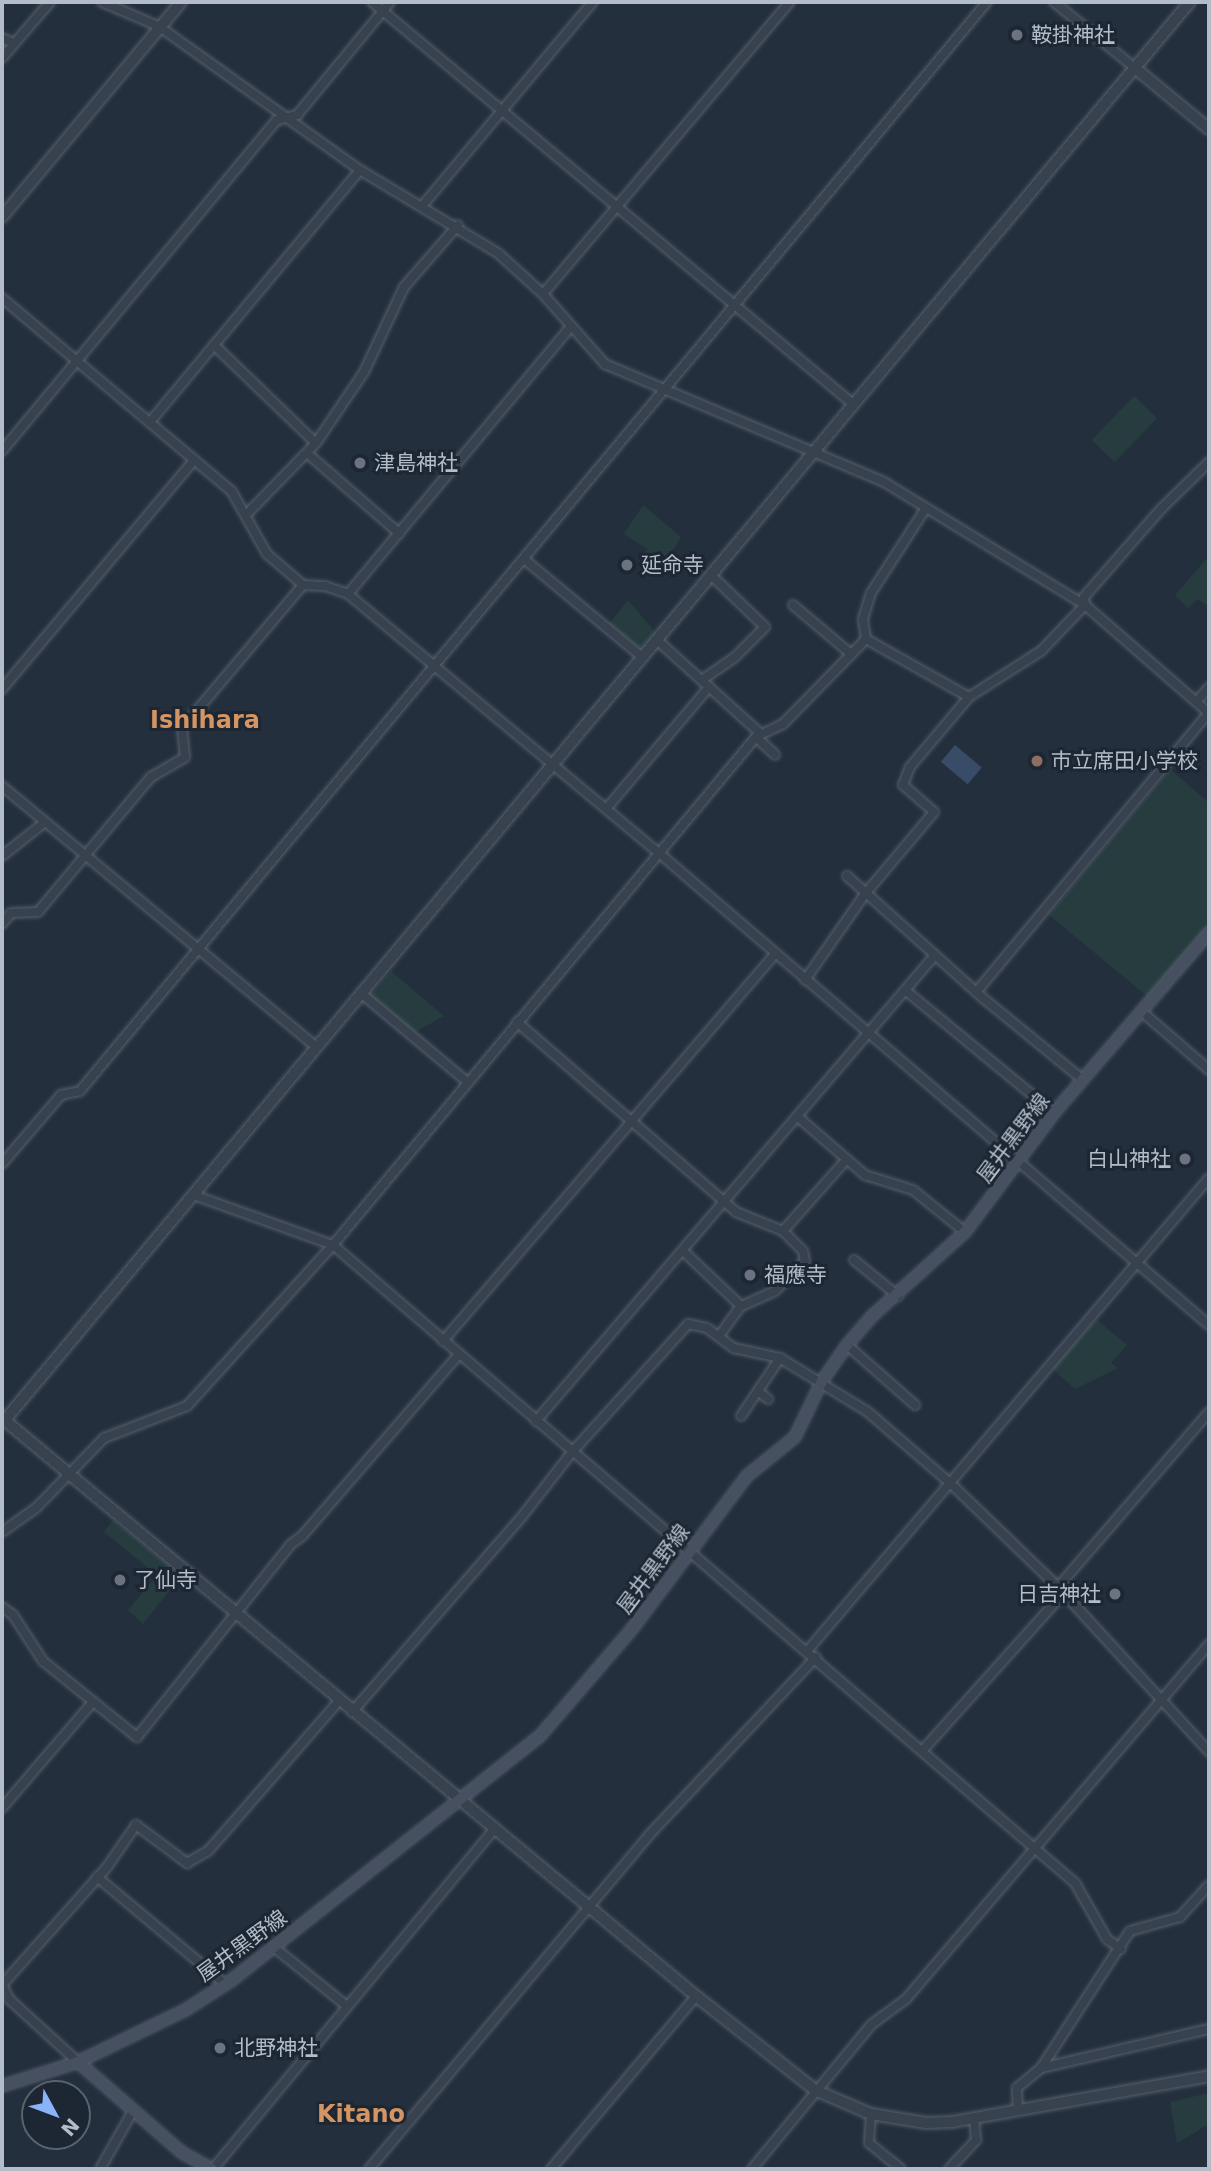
<!DOCTYPE html>
<meta charset="utf-8">
<style>
body{margin:0}
#map{position:relative;width:1211px;height:2171px;overflow:hidden;background:#242f3e;font-family:"DejaVu Sans","Noto Sans JP",sans-serif}
div>[style]{position:absolute}
.green>*{inset:0;background:#263c3f;transform-origin:0 0}
.water>*{inset:0;background:#394c67;transform-origin:0 0}
.roads{filter:drop-shadow(0 0 2px #565f6c) drop-shadow(0 0 2px #565f6c)}
.minor>*{height:8px;margin:-4px;padding:0 4px;transform-origin:4px;border-radius:4px;background:#38414e}
.tertiary>*{height:10px;margin:-5px;padding:0 5px;transform-origin:5px;border-radius:5px;background:#38414e}
.secondary>*{height:10px;margin:-5px;padding:0 5px;transform-origin:5px;border-radius:5px;background:#465061}
.dots>*{width:19px;height:19px;translate:-50% -50%;box-sizing:border-box;border:4px solid #1d2633;border-radius:50%}
span{translate:-50% -50%;white-space:nowrap;text-align:center;line-height:1.15;-webkit-text-stroke:6px #1d2633;paint-order:stroke}
.poi-label{font-size:21px;color:#b4bcc9}
.left{translate:0 -50%;text-align:left}
.right{translate:-100% -50%;text-align:right}
.street-label{font-size:21px;color:#b4bcc9}
.quarter-label{font-size:24px;color:#d59563;font-weight:700}
.frame{position:absolute;inset:0;border:4px solid #b4bcc9;pointer-events:none}
.north{position:absolute;left:21px;top:2080px;width:70px;height:70px;box-sizing:border-box;background:#1d2633;border:2px solid #59626f;border-radius:50%;rotate:131deg;font-size:19px;font-weight:700;line-height:28px;text-align:center;color:#b4bcc9}
.north::after{content:'';display:block;margin:auto;width:24px;height:32px;background:#8ab4f8;clip-path:polygon(50% 0,100% 100%,50% 72%,0 100%)}
</style>
<div id="map">
<div class="green">
<div style="left:1134px;top:396px;width:32px;height:61px;rotate:44deg"></div>
<div style="clip-path:polygon(643px 505px,681px 537px,659px 571px,641px 559px,647px 549px,624px 534px)"></div>
<div style="clip-path:polygon(1209px 556px,1209px 607px,1198px 599px,1188px 608px,1175px 595px)"></div>
<div style="clip-path:polygon(628px 600px,656px 633px,644px 647px,636px 646px,609px 624px)"></div>
<div style="clip-path:polygon(1170px 769px,1209px 803px,1209px 926px,1148px 997px,1049px 915px)"></div>
<div style="clip-path:polygon(391px 971px,444px 1016px,414px 1033px,370px 996px)"></div>
<div style="clip-path:polygon(1097px 1320px,1127px 1345px,1111px 1363px,1118px 1368px,1075px 1389px,1051px 1368px)"></div>
<div style="clip-path:polygon(113px 1520px,181px 1576px,143px 1624px,128px 1610px,157px 1575px,104px 1532px)"></div>
<div style="clip-path:polygon(1209px 2093px,1209px 2124px,1177px 2143px,1170px 2102px)"></div>
</div>
<div class="water">
<div style="left:955px;top:745px;width:35px;height:22px;rotate:40deg"></div>
</div>
<div class="roads">
<div class="minor">
<div style="left:102px;top:2px;width:63px;rotate:23.3deg"></div>
<div style="left:160px;top:27px;width:246px;rotate:35.6deg"></div>
<div style="left:360px;top:170px;width:162px;rotate:31.1deg"></div>
<div style="left:499px;top:254px;width:59px;rotate:42.3deg"></div>
<div style="left:543px;top:294px;width:94px;rotate:48.5deg"></div>
<div style="left:605px;top:364px;width:303px;rotate:22.9deg"></div>
<div style="left:884px;top:482px;width:236px;rotate:31.5deg"></div>
<div style="left:1085px;top:605px;width:164px;rotate:41.1deg"></div>
<div style="left:372px;top:2px;width:627px;rotate:39.89deg"></div>
<div style="left:1054px;top:2px;width:104px;rotate:39.2deg"></div>
<div style="left:2px;top:38px;width:12px;rotate:24deg"></div>
<div style="left:2px;top:58px;width:74px;rotate:-49.4deg"></div>
<div style="left:423px;top:205px;width:265px;rotate:-50.1deg"></div>
<div style="left:543px;top:294px;width:382px;rotate:-49.8deg"></div>
<div style="left:2px;top:298px;width:301px;rotate:40.1deg"></div>
<div style="left:232px;top:492px;width:71px;rotate:60.6deg"></div>
<div style="left:267px;top:554px;width:48px;rotate:40.7deg"></div>
<div style="left:303px;top:585px;width:22px;rotate:3deg"></div>
<div style="left:325px;top:586px;width:24px;rotate:19deg"></div>
<div style="left:348px;top:594px;width:405px;rotate:39.8deg"></div>
<div style="left:659px;top:853px;width:725px;rotate:40.64deg"></div>
<div style="left:214px;top:345px;width:141px;rotate:43.9deg"></div>
<div style="left:150px;top:422px;width:328px;rotate:-50.2deg"></div>
<div style="left:2px;top:451px;width:430px;rotate:-50.3deg"></div>
<div style="left:277px;top:120px;width:21px;rotate:-14deg"></div>
<div style="left:297px;top:115px;width:146px;rotate:-50.5deg"></div>
<div style="left:308px;top:454px;width:121px;rotate:41deg"></div>
<div style="left:246px;top:515px;width:100px;rotate:-45.8deg"></div>
<div style="left:316px;top:443px;width:86px;rotate:-55.9deg"></div>
<div style="left:364px;top:372px;width:94px;rotate:-64.8deg"></div>
<div style="left:404px;top:287px;width:82px;rotate:-48.9deg"></div>
<div style="left:524px;top:559px;width:153px;rotate:39.7deg"></div>
<div style="left:348px;top:594px;width:346px;rotate:-50.2deg"></div>
<div style="left:793px;top:605px;width:76px;rotate:40.2deg"></div>
<div style="left:866px;top:639px;width:20px;rotate:-99deg"></div>
<div style="left:863px;top:619px;width:27px;rotate:-73deg"></div>
<div style="left:871px;top:593px;width:101px;rotate:-57.1deg"></div>
<div style="left:866px;top:639px;width:118px;rotate:29.4deg"></div>
<div style="left:657px;top:640px;width:139px;rotate:42.1deg"></div>
<div style="left:702px;top:680px;width:40px;rotate:-34.9deg"></div>
<div style="left:735px;top:657px;width:42px;rotate:-45deg"></div>
<div style="left:765px;top:627px;width:75px;rotate:-136.1deg"></div>
<div style="left:2px;top:689px;width:299px;rotate:-50deg"></div>
<div style="left:1197px;top:701px;width:18px;rotate:-49deg"></div>
<div style="left:756px;top:737px;width:26px;rotate:43deg"></div>
<div style="left:2px;top:786px;width:408px;rotate:39.7deg"></div>
<div style="left:606px;top:809px;width:160px;rotate:-49.8deg"></div>
<div style="left:2px;top:856px;width:55px;rotate:-38.3deg"></div>
<div style="left:847px;top:876px;width:183px;rotate:41.9deg"></div>
<div style="left:983px;top:998px;width:128px;rotate:39.3deg"></div>
<div style="left:2px;top:924px;width:14px;rotate:-51deg"></div>
<div style="left:11px;top:913px;width:27px;rotate:-2deg"></div>
<div style="left:38px;top:912px;width:176px;rotate:-50.1deg"></div>
<div style="left:151px;top:777px;width:39px;rotate:-30deg"></div>
<div style="left:185px;top:757px;width:29px;rotate:-96deg"></div>
<div style="left:182px;top:728px;width:187px;rotate:-49.8deg"></div>
<div style="left:805px;top:980px;width:105px;rotate:-55.1deg"></div>
<div style="left:865px;top:894px;width:107px;rotate:-49.9deg"></div>
<div style="left:934px;top:812px;width:41px;rotate:-138.9deg"></div>
<div style="left:903px;top:785px;width:19px;rotate:-69deg"></div>
<div style="left:910px;top:767px;width:92px;rotate:-49.9deg"></div>
<div style="left:969px;top:697px;width:85px;rotate:-32.6deg"></div>
<div style="left:1041px;top:651px;width:64px;rotate:-46.3deg"></div>
<div style="left:1085px;top:605px;width:8px;rotate:-97deg"></div>
<div style="left:1084px;top:597px;width:118px;rotate:-48.8deg"></div>
<div style="left:1162px;top:508px;width:66px;rotate:-44.4deg"></div>
<div style="left:905px;top:990px;width:193px;rotate:39.5deg"></div>
<div style="left:977px;top:991px;width:362px;rotate:-50.2deg"></div>
<div style="left:362px;top:994px;width:136px;rotate:39.9deg"></div>
<div style="left:1141px;top:1011px;width:90px;rotate:40.9deg"></div>
<div style="left:517px;top:1022px;width:290px;rotate:40.9deg"></div>
<div style="left:736px;top:1212px;width:51px;rotate:22deg"></div>
<div style="left:783px;top:1231px;width:28px;rotate:45deg"></div>
<div style="left:803px;top:1251px;width:10px;rotate:79deg"></div>
<div style="left:805px;top:1261px;width:42px;rotate:135deg"></div>
<div style="left:775px;top:1291px;width:37px;rotate:156deg"></div>
<div style="left:741px;top:1306px;width:80px;rotate:-136.5deg"></div>
<div style="left:798px;top:1117px;width:89px;rotate:40.9deg"></div>
<div style="left:865px;top:1175px;width:50px;rotate:17.4deg"></div>
<div style="left:913px;top:1190px;width:67px;rotate:38.9deg"></div>
<div style="left:2px;top:1164px;width:91px;rotate:-49.5deg"></div>
<div style="left:61px;top:1095px;width:19px;rotate:-12deg"></div>
<div style="left:80px;top:1091px;width:1417px;rotate:-50.21deg"></div>
<div style="left:194px;top:1195px;width:148px;rotate:19.8deg"></div>
<div style="left:333px;top:1245px;width:979px;rotate:40.69deg"></div>
<div style="left:1075px;top:1883px;width:64px;rotate:60.3deg"></div>
<div style="left:1107px;top:1939px;width:17px;rotate:36deg"></div>
<div style="left:783px;top:1231px;width:95px;rotate:-48.4deg"></div>
<div style="left:854px;top:1260px;width:57px;rotate:39.3deg"></div>
<div style="left:719px;top:1336px;width:37px;rotate:-54deg"></div>
<div style="left:443px;top:1341px;width:510px;rotate:-49.37deg"></div>
<div style="left:847px;top:1345px;width:91px;rotate:41.4deg"></div>
<div style="left:758px;top:1391px;width:13px;rotate:39deg"></div>
<div style="left:741px;top:1416px;width:70px;rotate:-56.1deg"></div>
<div style="left:536px;top:1421px;width:613px;rotate:-49.43deg"></div>
<div style="left:2px;top:1532px;width:42px;rotate:-35.2deg"></div>
<div style="left:36px;top:1508px;width:98px;rotate:-45.8deg"></div>
<div style="left:104px;top:1438px;width:89px;rotate:-21.1deg"></div>
<div style="left:187px;top:1406px;width:217px;rotate:-47.8deg"></div>
<div style="left:333px;top:1245px;width:661px;rotate:-50.22deg"></div>
<div style="left:756px;top:737px;width:30px;rotate:-26deg"></div>
<div style="left:783px;top:724px;width:119px;rotate:-45.7deg"></div>
<div style="left:1058px;top:1587px;width:231px;rotate:-49.2deg"></div>
<div style="left:2px;top:1607px;width:14px;rotate:36deg"></div>
<div style="left:13px;top:1615px;width:55px;rotate:56.9deg"></div>
<div style="left:43px;top:1661px;width:121px;rotate:39deg"></div>
<div style="left:137px;top:1737px;width:247px;rotate:-51.4deg"></div>
<div style="left:291px;top:1544px;width:14px;rotate:-36deg"></div>
<div style="left:302px;top:1536px;width:240px;rotate:-49.2deg"></div>
<div style="left:808px;top:1650px;width:619px;rotate:-49.65deg"></div>
<div style="left:352px;top:1712px;width:256px;rotate:-49deg"></div>
<div style="left:520px;top:1519px;width:86px;rotate:-52.1deg"></div>
<div style="left:573px;top:1451px;width:171px;rotate:-47.8deg"></div>
<div style="left:688px;top:1324px;width:19px;rotate:12deg"></div>
<div style="left:707px;top:1328px;width:34px;rotate:37deg"></div>
<div style="left:734px;top:1348px;width:47px;rotate:12.3deg"></div>
<div style="left:780px;top:1358px;width:103px;rotate:31.5deg"></div>
<div style="left:868px;top:1412px;width:108px;rotate:40.9deg"></div>
<div style="left:950px;top:1483px;width:150px;rotate:43.9deg"></div>
<div style="left:1058px;top:1587px;width:224px;rotate:47.5deg"></div>
<div style="left:922px;top:1751px;width:212px;rotate:-48.1deg"></div>
<div style="left:2px;top:1808px;width:137px;rotate:-49.4deg"></div>
<div style="left:97px;top:1877px;width:167px;rotate:39.9deg"></div>
<div style="left:275px;top:1948px;width:92px;rotate:38.9deg"></div>
<div style="left:2px;top:1984px;width:17px;rotate:65deg"></div>
<div style="left:9px;top:1999px;width:93px;rotate:42.4deg"></div>
<div style="left:2px;top:1985px;width:158px;rotate:-48.3deg"></div>
<div style="left:107px;top:1867px;width:51px;rotate:-55.4deg"></div>
<div style="left:136px;top:1825px;width:64px;rotate:36.7deg"></div>
<div style="left:187px;top:1863px;width:24px;rotate:-30deg"></div>
<div style="left:208px;top:1851px;width:199px;rotate:-48.9deg"></div>
<div style="left:1041px;top:2068px;width:163px;rotate:-57deg"></div>
<div style="left:1130px;top:1931px;width:52px;rotate:-15.6deg"></div>
<div style="left:1180px;top:1917px;width:43px;rotate:-47.8deg"></div>
<div style="left:1018px;top:2110px;width:22px;rotate:-93deg"></div>
<div style="left:1017px;top:2088px;width:31px;rotate:-40deg"></div>
<div style="left:1041px;top:2068px;width:172px;rotate:-13.1deg"></div>
<div style="left:871px;top:2114px;width:29px;rotate:94deg"></div>
<div style="left:869px;top:2143px;width:41px;rotate:39.1deg"></div>
<div style="left:100px;top:2169px;width:67px;rotate:-60.4deg"></div>
<div style="left:213px;top:2169px;width:441px;rotate:-50.4deg"></div>
<div style="left:369px;top:2169px;width:436px;rotate:-50deg"></div>
<div style="left:649px;top:1835px;width:244px;rotate:-46.8deg"></div>
<div style="left:551px;top:2169px;width:226px;rotate:-50deg"></div>
<div style="left:752px;top:2169px;width:188px;rotate:-50.4deg"></div>
<div style="left:872px;top:2024px;width:42px;rotate:-36.3deg"></div>
<div style="left:906px;top:1999px;width:467px;rotate:-49.5deg"></div>
<div style="left:949px;top:2169px;width:40px;rotate:-47deg"></div>
<div style="left:976px;top:2140px;width:22px;rotate:-95deg"></div>
</div>
<div class="tertiary">
<div style="left:1135px;top:68px;width:96px;rotate:39.5deg"></div>
<div style="left:2px;top:217px;width:280px;rotate:-50.2deg"></div>
<div style="left:2px;top:1418px;width:903px;rotate:39.79deg"></div>
<div style="left:696px;top:1996px;width:152px;rotate:38.3deg"></div>
<div style="left:815px;top:2090px;width:61px;rotate:23.2deg"></div>
<div style="left:871px;top:2114px;width:56px;rotate:9.3deg"></div>
<div style="left:926px;top:2123px;width:26px;rotate:-2deg"></div>
<div style="left:952px;top:2122px;width:261px;rotate:-10.1deg"></div>
<div style="left:5px;top:1420px;width:1848px;rotate:-50.12deg"></div>
</div>
<div class="secondary">
<div style="left:78px;top:2062px;width:137px;rotate:41.1deg"></div>
<div style="left:181px;top:2152px;width:35px;rotate:29deg"></div>
<div style="left:2px;top:2086px;width:80px;rotate:-17.5deg"></div>
<div style="left:78px;top:2062px;width:121px;rotate:-25.9deg"></div>
<div style="left:187px;top:2009px;width:54px;rotate:-32.8deg"></div>
<div style="left:232px;top:1980px;width:393px;rotate:-38.4deg"></div>
<div style="left:540px;top:1736px;width:141px;rotate:-49.3deg"></div>
<div style="left:632px;top:1629px;width:191px;rotate:-53.1deg"></div>
<div style="left:747px;top:1476px;width:62px;rotate:-39.1deg"></div>
<div style="left:795px;top:1437px;width:62px;rotate:-64.3deg"></div>
<div style="left:822px;top:1381px;width:44px;rotate:-55.2deg"></div>
<div style="left:847px;top:1345px;width:38px;rotate:-49deg"></div>
<div style="left:872px;top:1316px;width:125px;rotate:-42.1deg"></div>
<div style="left:965px;top:1232px;width:149px;rotate:-53.2deg"></div>
<div style="left:1054px;top:1113px;width:238px;rotate:-49.3deg"></div>
</div>
</div>
<div class="dots">
<div style="left:1017px;top:35px;background:#6b7280"></div>
<div style="left:360px;top:463px;background:#6b7280"></div>
<div style="left:627px;top:565px;background:#6b7280"></div>
<div style="left:1037px;top:761px;background:#8d6e63"></div>
<div style="left:1185px;top:1159px;background:#6b7280"></div>
<div style="left:750px;top:1275px;background:#6b7280"></div>
<div style="left:120px;top:1580px;background:#6b7280"></div>
<div style="left:1115px;top:1594px;background:#6b7280"></div>
<div style="left:220px;top:2048px;background:#6b7280"></div>
</div>
<div class="poi-label">
<span class="left" style="left:1031px;top:35px">鞍掛神社</span>
<span class="left" style="left:374px;top:463px">津島神社</span>
<span class="left" style="left:641px;top:565px">延命寺</span>
<span class="left" style="left:1051px;top:761px">市立席田小学校</span>
<span class="right" style="left:1171px;top:1159px">白山神社</span>
<span class="left" style="left:764px;top:1275px">福應寺</span>
<span class="left" style="left:134px;top:1580px">了仙寺</span>
<span class="right" style="left:1101px;top:1594px">日吉神社</span>
<span class="left" style="left:234px;top:2048px">北野神社</span>
</div>
<div class="street-label">
<span style="left:1013px;top:1138px;rotate:-53deg">屋井黒野線</span>
<span style="left:653px;top:1569px;rotate:-53deg">屋井黒野線</span>
<span style="left:242px;top:1946px;rotate:-36deg">屋井黒野線</span>
</div>
<div class="quarter-label">
<span style="left:205px;top:721px">Ishihara</span>
<span style="left:361px;top:2115px">Kitano</span>
</div>
<div class="frame"></div>
<div class="north">N</div>
</div>
